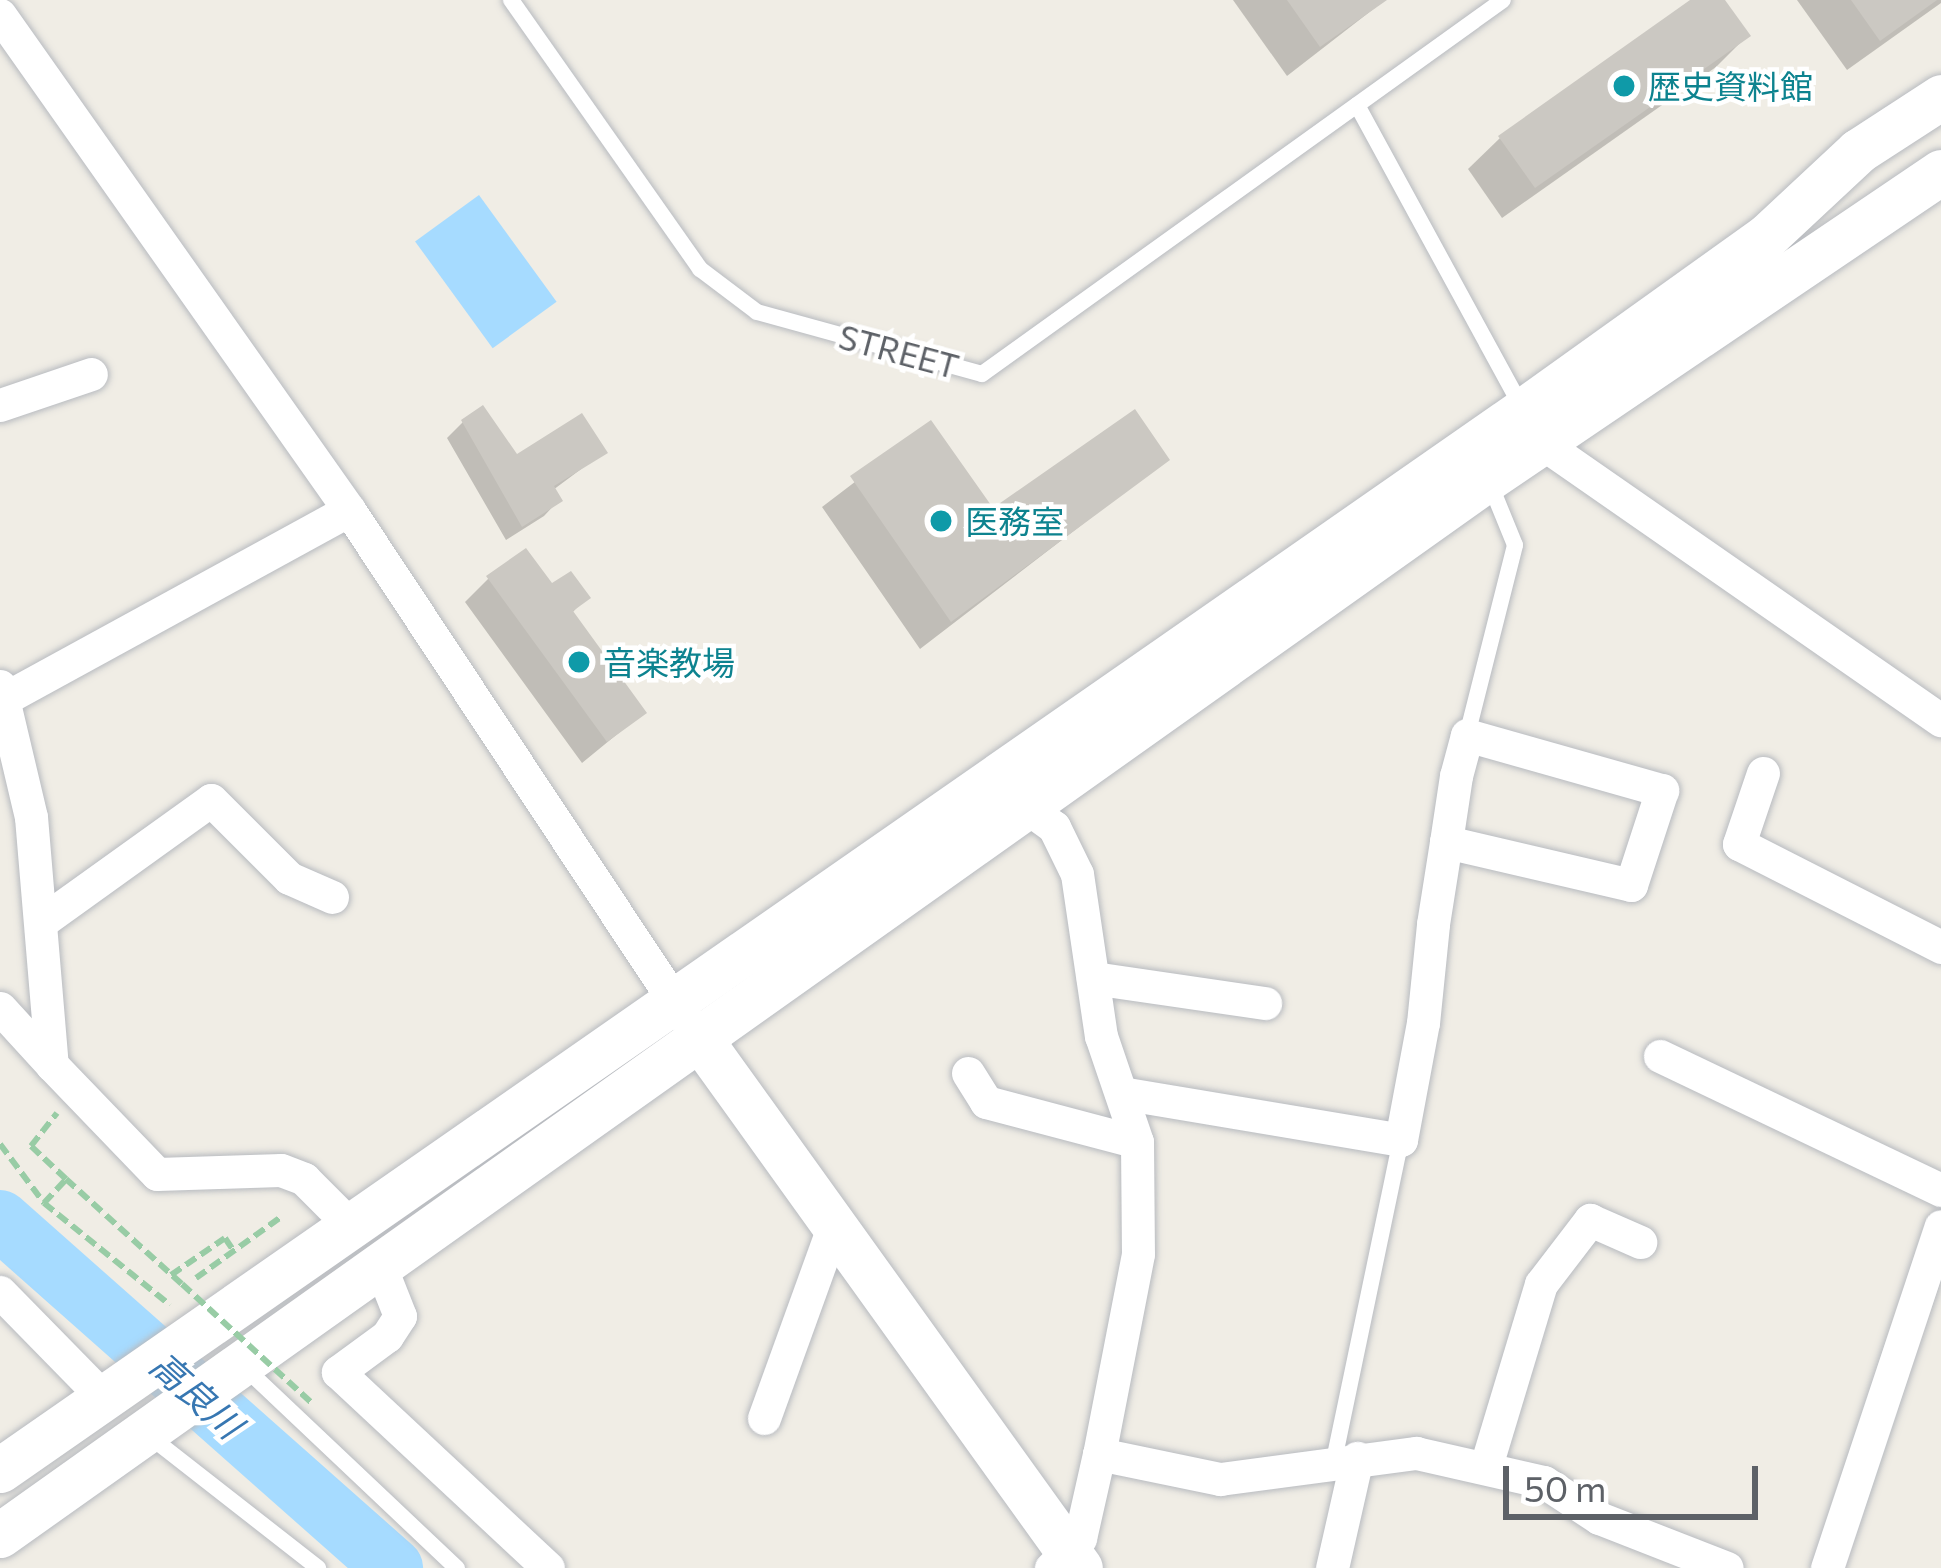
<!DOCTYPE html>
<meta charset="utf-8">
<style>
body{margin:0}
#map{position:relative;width:1941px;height:1568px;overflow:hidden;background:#f0ede5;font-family:Commissioner,"Noto Sans JP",sans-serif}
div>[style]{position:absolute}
.water>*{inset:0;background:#a6dbff;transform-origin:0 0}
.shadow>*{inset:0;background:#0003}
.river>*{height:60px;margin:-30px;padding:0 30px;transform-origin:30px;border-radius:30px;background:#a6dbff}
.building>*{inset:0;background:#cbc8c2}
.path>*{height:6px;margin-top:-3px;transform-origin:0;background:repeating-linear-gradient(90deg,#98cca5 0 12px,transparent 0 18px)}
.roads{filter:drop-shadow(0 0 3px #b8bbc0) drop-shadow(0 0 3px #b8bbc0)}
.lane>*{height:16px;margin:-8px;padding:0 8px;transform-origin:8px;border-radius:8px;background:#fff}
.street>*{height:33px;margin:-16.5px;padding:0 16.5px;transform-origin:16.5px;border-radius:16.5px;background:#fff}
.secondary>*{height:45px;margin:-22.5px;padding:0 22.5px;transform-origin:22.5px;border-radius:22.5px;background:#fff}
.path-bridge>*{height:6px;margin-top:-3px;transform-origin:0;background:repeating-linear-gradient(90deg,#98cca5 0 12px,transparent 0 18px)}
.dots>*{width:33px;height:33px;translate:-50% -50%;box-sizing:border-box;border:6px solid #fff;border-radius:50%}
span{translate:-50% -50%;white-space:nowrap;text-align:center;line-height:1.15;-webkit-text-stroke:9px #fff;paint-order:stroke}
.culture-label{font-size:33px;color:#0d838f}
.left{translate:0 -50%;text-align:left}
.street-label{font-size:33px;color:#5d6167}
.water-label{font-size:36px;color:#3777b2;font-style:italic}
.scale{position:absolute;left:1503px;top:1466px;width:255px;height:54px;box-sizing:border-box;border:6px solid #5d6167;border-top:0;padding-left:15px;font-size:36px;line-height:42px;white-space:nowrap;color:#5d6167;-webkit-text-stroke:9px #fff;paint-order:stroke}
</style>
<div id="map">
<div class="water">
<div style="left:479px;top:195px;width:132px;height:79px;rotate:54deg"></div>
</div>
<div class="shadow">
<div style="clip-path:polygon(1233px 0,1385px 0,1287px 76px)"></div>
<div style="clip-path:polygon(1695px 0,1722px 0,1747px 36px,1716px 67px,1502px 218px,1468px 169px,1500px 138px)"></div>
<div style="clip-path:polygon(1797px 0,1941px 0,1941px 3px,1847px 70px)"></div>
<div style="clip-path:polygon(463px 422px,516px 458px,604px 452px,553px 490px,559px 500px,544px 516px,506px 540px,447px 438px)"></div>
<div style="clip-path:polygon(931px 424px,992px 513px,1166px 460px,920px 649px,822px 507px)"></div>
<div style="clip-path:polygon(488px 579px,587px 597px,571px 614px,643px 713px,582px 763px,465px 602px)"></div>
</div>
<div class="river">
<div style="left:0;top:1220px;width:525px;rotate:41.52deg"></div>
</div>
<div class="building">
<div style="clip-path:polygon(1287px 0,1387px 0,1320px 47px)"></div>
<div style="clip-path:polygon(1690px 0,1725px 0,1751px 36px,1535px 188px,1498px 136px)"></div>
<div style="clip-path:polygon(1851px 0,1937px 0,1880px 41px)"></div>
<div style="clip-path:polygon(483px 405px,517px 454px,582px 413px,608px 453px,554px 486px,563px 501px,522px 527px,461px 420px)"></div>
<div style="clip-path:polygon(1135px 409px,1170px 460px,951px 622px,850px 476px,931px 420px,993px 508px)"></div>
<div style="clip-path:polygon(526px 548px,552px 583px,571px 571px,591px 598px,573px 611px,647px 713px,607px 742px,486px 576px)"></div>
</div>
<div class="path">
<div style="left:0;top:1144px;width:74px;rotate:53.3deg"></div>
<div style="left:44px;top:1203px;width:162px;rotate:39deg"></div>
<div style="left:66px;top:1179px;width:156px;rotate:42.2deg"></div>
<div style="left:44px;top:1203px;width:33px;rotate:-47deg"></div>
<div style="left:66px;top:1179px;width:48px;rotate:-136.7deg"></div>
<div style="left:31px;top:1146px;width:42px;rotate:-51.8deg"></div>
<div style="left:171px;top:1275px;width:65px;rotate:-34.4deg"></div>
<div style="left:225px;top:1238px;width:14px;rotate:56deg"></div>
<div style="left:196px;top:1278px;width:105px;rotate:-35.7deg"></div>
</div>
<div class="roads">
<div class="lane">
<div style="left:511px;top:0;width:329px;rotate:54.9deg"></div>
<div style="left:700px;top:269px;width:71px;rotate:37deg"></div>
<div style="left:757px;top:312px;width:233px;rotate:15.4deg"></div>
<div style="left:982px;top:374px;width:641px;rotate:-35.67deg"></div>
<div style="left:1357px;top:105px;width:347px;rotate:61.4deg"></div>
<div style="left:1467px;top:735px;width:196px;rotate:-75.8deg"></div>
<div style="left:1515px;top:545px;width:71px;rotate:-112.2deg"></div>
<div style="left:242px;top:1365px;width:296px;rotate:43.4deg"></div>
<div style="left:148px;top:1435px;width:216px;rotate:38deg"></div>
<div style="left:1334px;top:1460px;width:327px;rotate:-78.2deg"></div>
</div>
<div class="street">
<div style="left:0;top:15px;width:606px;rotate:54.81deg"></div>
<div style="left:349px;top:510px;width:610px;rotate:56.49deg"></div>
<div style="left:0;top:405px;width:96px;rotate:-18.8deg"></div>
<div style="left:1542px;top:443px;width:486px;rotate:34.8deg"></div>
<div style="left:0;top:686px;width:135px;rotate:76.7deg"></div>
<div style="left:31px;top:817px;width:249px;rotate:85.2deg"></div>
<div style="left:52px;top:1065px;width:151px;rotate:46.1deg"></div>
<div style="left:157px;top:1174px;width:124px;rotate:-1.8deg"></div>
<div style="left:281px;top:1170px;width:25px;rotate:21deg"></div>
<div style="left:304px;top:1179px;width:65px;rotate:45deg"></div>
<div style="left:0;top:701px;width:398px;rotate:-28.7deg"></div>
<div style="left:1763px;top:773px;width:75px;rotate:108.7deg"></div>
<div style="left:1739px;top:844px;width:227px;rotate:27deg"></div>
<div style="left:1029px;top:809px;width:31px;rotate:36deg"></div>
<div style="left:1054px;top:827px;width:52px;rotate:63.9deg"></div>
<div style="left:1077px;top:874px;width:164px;rotate:81.6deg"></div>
<div style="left:1101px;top:1036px;width:112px;rotate:71.2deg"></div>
<div style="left:1137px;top:1142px;width:112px;rotate:89.5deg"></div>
<div style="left:1138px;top:1254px;width:204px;rotate:101deg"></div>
<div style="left:1099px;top:1454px;width:86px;rotate:102.7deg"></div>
<div style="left:1080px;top:1538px;width:42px;rotate:134deg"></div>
<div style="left:41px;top:922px;width:209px;rotate:-35.7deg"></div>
<div style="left:211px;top:800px;width:110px;rotate:45deg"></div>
<div style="left:289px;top:878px;width:47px;rotate:23.8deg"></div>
<div style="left:1093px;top:978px;width:174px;rotate:8.3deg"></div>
<div style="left:0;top:1008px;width:77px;rotate:47.6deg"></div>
<div style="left:1660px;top:1056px;width:311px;rotate:25.5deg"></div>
<div style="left:968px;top:1073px;width:34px;rotate:58deg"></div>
<div style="left:986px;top:1102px;width:156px;rotate:14.8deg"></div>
<div style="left:1121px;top:1093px;width:284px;rotate:9.5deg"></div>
<div style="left:1401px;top:1140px;width:119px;rotate:-79.4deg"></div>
<div style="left:1423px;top:1023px;width:100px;rotate:-84.2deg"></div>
<div style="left:1433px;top:924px;width:83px;rotate:-81deg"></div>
<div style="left:1446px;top:842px;width:67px;rotate:-81.4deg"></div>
<div style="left:1456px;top:776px;width:42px;rotate:-75deg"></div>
<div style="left:1467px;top:735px;width:203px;rotate:15.8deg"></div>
<div style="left:1662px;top:790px;width:100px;rotate:108.1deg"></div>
<div style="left:1631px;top:885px;width:190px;rotate:-166.9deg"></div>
<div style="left:379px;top:1263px;width:57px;rotate:68.4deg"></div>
<div style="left:400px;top:1316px;width:24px;rotate:123deg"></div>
<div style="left:387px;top:1336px;width:61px;rotate:143.7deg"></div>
<div style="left:338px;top:1372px;width:287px;rotate:43deg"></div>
<div style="left:0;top:1292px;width:146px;rotate:45.6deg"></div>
<div style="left:764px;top:1418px;width:205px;rotate:-70.1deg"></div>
<div style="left:1099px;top:1454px;width:124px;rotate:11.7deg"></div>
<div style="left:1220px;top:1479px;width:198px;rotate:-7.6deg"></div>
<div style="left:1416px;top:1453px;width:131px;rotate:12.8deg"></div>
<div style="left:1544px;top:1482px;width:66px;rotate:33.2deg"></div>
<div style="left:1599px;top:1518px;width:137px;rotate:21.3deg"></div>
<div style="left:1486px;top:1466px;width:190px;rotate:-73.2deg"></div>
<div style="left:1541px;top:1284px;width:81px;rotate:-52.6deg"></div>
<div style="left:1590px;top:1220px;width:55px;rotate:23.7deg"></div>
<div style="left:1332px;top:1568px;width:113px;rotate:-77.2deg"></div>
<div style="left:1827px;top:1568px;width:360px;rotate:-71.6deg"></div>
</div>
<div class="secondary">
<div style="left:700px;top:1039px;width:651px;rotate:54.31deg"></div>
<div style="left:0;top:1470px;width:1856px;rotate:-34.82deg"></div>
<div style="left:1524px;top:410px;width:299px;rotate:-35.6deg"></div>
<div style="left:1767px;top:236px;width:125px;rotate:-43deg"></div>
<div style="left:1858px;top:151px;width:99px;rotate:-33deg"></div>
<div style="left:0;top:1535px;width:1824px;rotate:-35.38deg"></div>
<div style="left:1487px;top:479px;width:548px;rotate:-34.07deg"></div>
</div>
</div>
<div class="path-bridge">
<div style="left:182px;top:1284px;width:175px;rotate:42.5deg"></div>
</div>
<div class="dots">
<div style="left:1624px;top:86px;background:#0f9aa8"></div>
<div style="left:941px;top:521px;background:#0f9aa8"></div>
<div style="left:579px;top:662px;background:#0f9aa8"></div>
</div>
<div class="culture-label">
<span class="left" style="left:1648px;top:86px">歴史資料館</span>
<span class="left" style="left:965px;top:521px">医務室</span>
<span class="left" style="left:603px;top:662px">音楽教場</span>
</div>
<div class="street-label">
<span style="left:899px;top:351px;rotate:15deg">STREET</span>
</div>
<div class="water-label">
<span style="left:197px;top:1394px;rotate:42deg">高良川</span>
</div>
<div class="scale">50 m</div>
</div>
